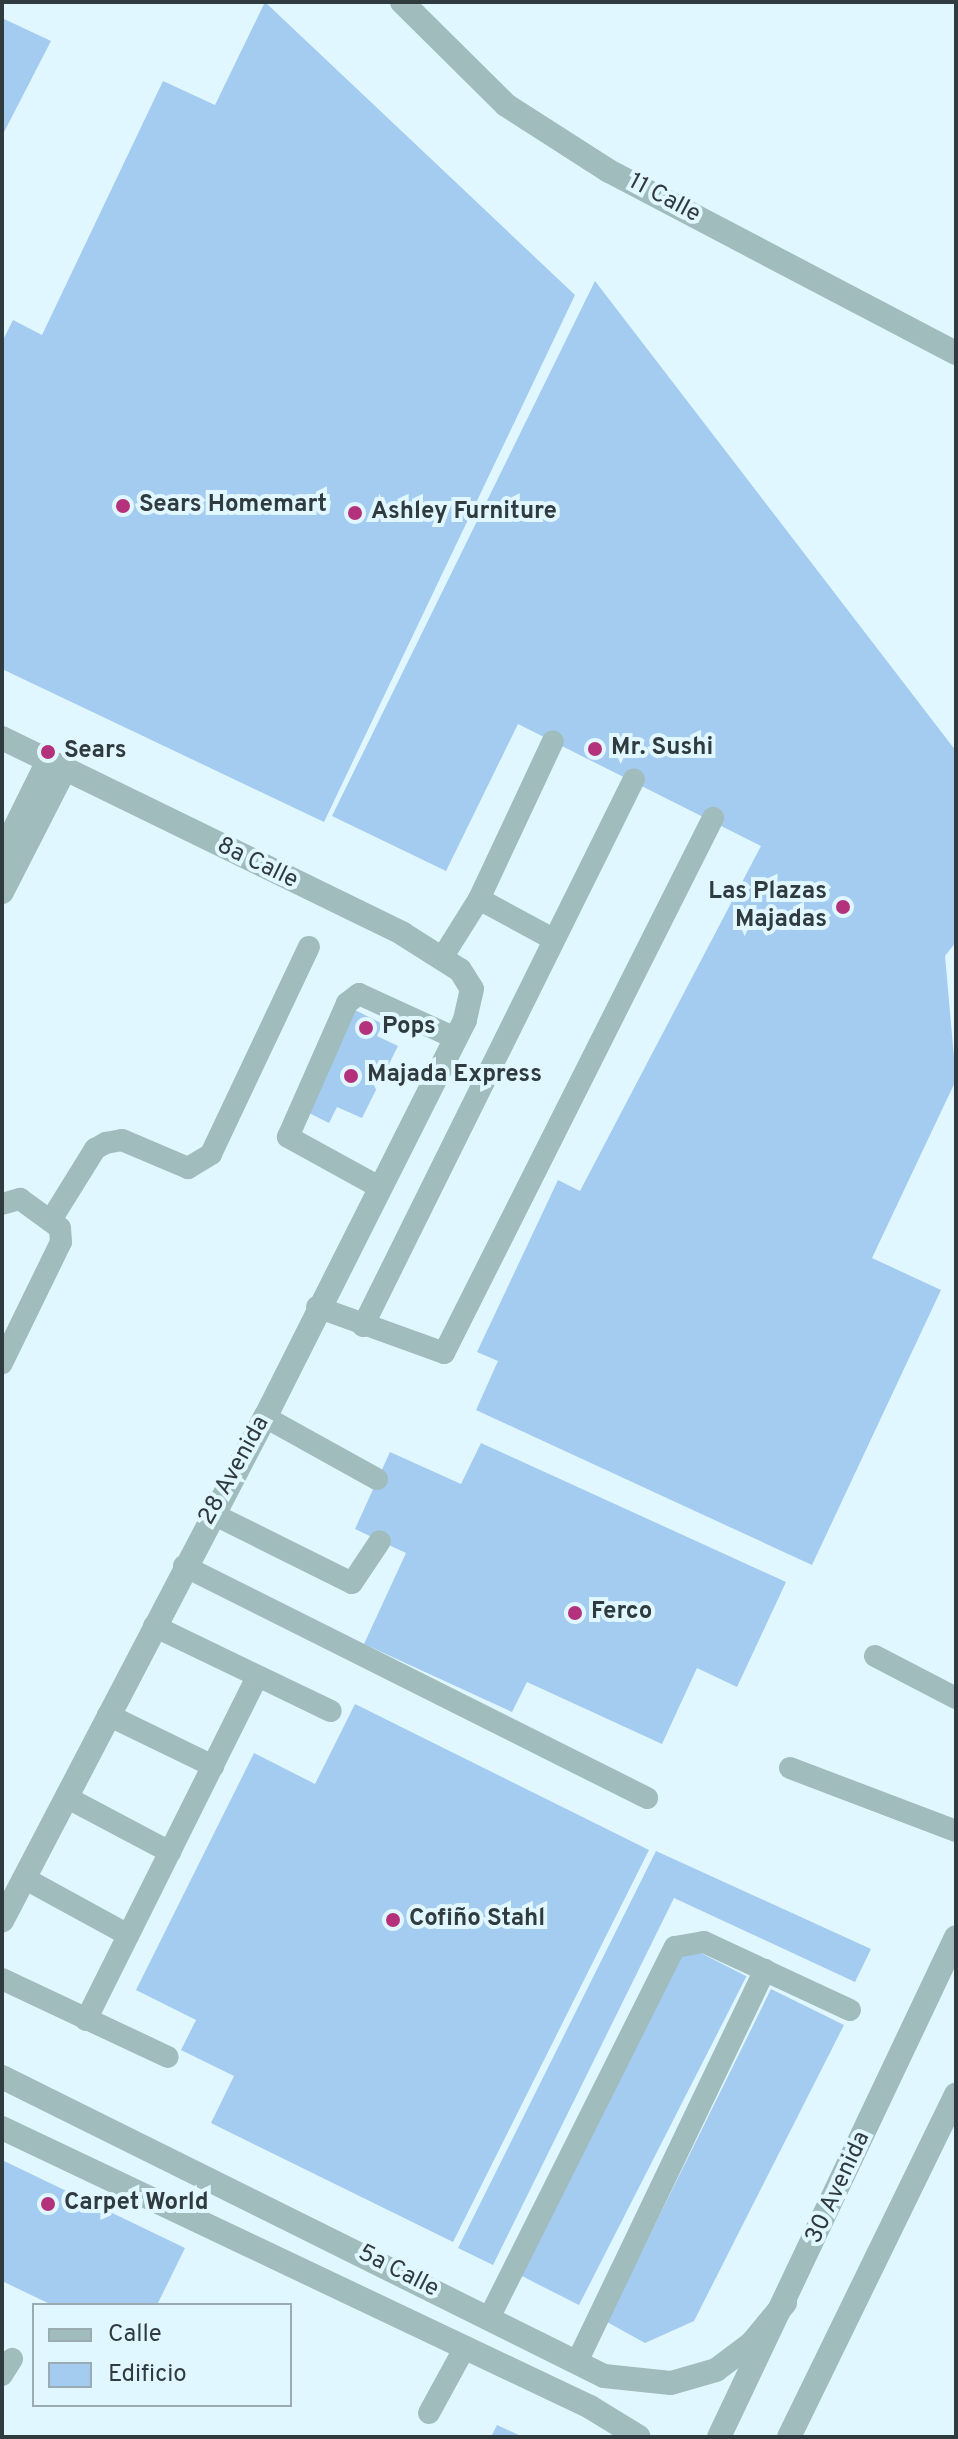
<!DOCTYPE html>
<meta charset="utf-8">
<style>
body{margin:0}
#map{position:relative;width:958px;height:2439px;overflow:hidden;background:#e1f7ff;font-family:Overpass,sans-serif}
div>[style]{position:absolute}
.building>*{inset:0;background:#a4cbf0;transform-origin:0 0}
.service>*{height:22px;margin:-11px;padding:0 11px;transform-origin:11px;border-radius:11px;background:#a0bcbc}
.minor>*{height:24px;margin:-12px;padding:0 12px;transform-origin:12px;border-radius:12px;background:#a0bcbc}
.tertiary>*{height:24px;margin:-12px;padding:0 12px;transform-origin:12px;border-radius:12px;background:#a0bcbc}
.dots>*{width:22px;height:22px;translate:-50% -50%;box-sizing:border-box;border:4px solid #e1f7ff;border-radius:50%}
span{translate:-50% -50%;white-space:nowrap;text-align:center;line-height:1.15;-webkit-text-stroke:8px #e1f7ff;paint-order:stroke}
.street-label{font-size:24px;color:#303b3f}
.poi-label{font-size:24px;color:#303b3f;font-weight:700}
.left{translate:0 -50%;text-align:left}
.right{translate:-100% -50%;text-align:right}
.frame{position:absolute;inset:0;border:4px solid #303b3f;pointer-events:none}
.legend{position:absolute;left:32px;top:2303px;width:260px;height:104px;box-sizing:border-box;background:#e1f7ff;border:2px solid #9aacb2;margin:0;padding:10px 14px;list-style:none;font-size:24px;color:#303b3f}
.legend li{display:flex;align-items:center;gap:16px;height:40px}
.legend b{width:40px;border:2px solid #9aacb2}
</style>
<div id="map">
<div class="building">
<div style="clip-path:polygon(265px 2px,575px 295px,324px 822px,2px 669px,2px 342px,13px 320px,42px 335px,163px 81px,215px 105px)"></div>
<div style="clip-path:polygon(2px 18px,51px 41px,2px 136px)"></div>
<div style="clip-path:polygon(595px 281px,956px 751px,956px 942px,945px 956px,956px 1080px,872px 1258px,941px 1290px,812px 1565px,476px 1410px,498px 1361px,477px 1352px,558px 1180px,580px 1191px,761px 846px,518px 724px,446px 871px,332px 816px)"></div>
<div style="clip-path:polygon(353px 1009px,383px 1024px,377px 1036px,398px 1046px,362px 1118px,337px 1107px,329px 1123px,303px 1110px)"></div>
<div style="clip-path:polygon(481px 1443px,786px 1582px,737px 1687px,697px 1668px,662px 1744px,527px 1682px,512px 1712px,364px 1644px,406px 1553px,355px 1529px,390px 1452px,461px 1484px)"></div>
<div style="clip-path:polygon(355px 1704px,649px 1850px,453px 2242px,211px 2123px,234px 2076px,181px 2050px,196px 2020px,136px 1990px,254px 1753px,315px 1784px)"></div>
<div style="clip-path:polygon(656px 1851px,871px 1949px,855px 1982px,674px 1898px,493px 2265px,458px 2248px)"></div>
<div style="left:685px;top:1945px;width:69px;height:369px;rotate:27deg"></div>
<div style="clip-path:polygon(771px 1989px,844px 2025px,694px 2321px,645px 2343px,607px 2322px)"></div>
<div style="clip-path:polygon(2px 2160px,185px 2248px,157px 2305px,52px 2305px,2px 2281px)"></div>
<div style="clip-path:polygon(497px 2425px,523px 2437px,491px 2437px)"></div>
</div>
<div class="service">
<div style="left:479px;top:899px;width:84px;rotate:28.4deg"></div>
<div style="left:442px;top:958px;width:70px;rotate:-57.9deg"></div>
<div style="left:479px;top:899px;width:174px;rotate:-64.9deg"></div>
<div style="left:379px;top:1187px;width:104px;rotate:-151.2deg"></div>
<div style="left:288px;top:1137px;width:146px;rotate:-66.2deg"></div>
<div style="left:347px;top:1003px;width:15px;rotate:-37deg"></div>
<div style="left:359px;top:994px;width:106px;rotate:24.6deg"></div>
<div style="left:2px;top:1204px;width:19px;rotate:-16deg"></div>
<div style="left:20px;top:1199px;width:49px;rotate:35.9deg"></div>
<div style="left:60px;top:1228px;width:14px;rotate:86deg"></div>
<div style="left:61px;top:1242px;width:135px;rotate:116deg"></div>
<div style="left:51px;top:1220px;width:84px;rotate:-58.2deg"></div>
<div style="left:95px;top:1149px;width:13px;rotate:-29deg"></div>
<div style="left:106px;top:1143px;width:16px;rotate:-11deg"></div>
<div style="left:122px;top:1140px;width:72px;rotate:23deg"></div>
<div style="left:188px;top:1168px;width:27px;rotate:-31deg"></div>
<div style="left:211px;top:1154px;width:229px;rotate:-64.7deg"></div>
<div style="left:317px;top:1307px;width:135px;rotate:19.9deg"></div>
<div style="left:444px;top:1353px;width:599px;rotate:-63.31deg"></div>
<div style="left:363px;top:1326px;width:610px;rotate:-63.64deg"></div>
<div style="left:265px;top:1417px;width:128px;rotate:29deg"></div>
<div style="left:211px;top:1513px;width:157px;rotate:26.4deg"></div>
<div style="left:352px;top:1583px;width:50px;rotate:-56.3deg"></div>
<div style="left:184px;top:1566px;width:518px;rotate:26.61deg"></div>
<div style="left:154px;top:1626px;width:196px;rotate:25.7deg"></div>
<div style="left:875px;top:1656px;width:91px;rotate:27.4deg"></div>
<div style="left:108px;top:1715px;width:117px;rotate:25.9deg"></div>
<div style="left:790px;top:1768px;width:178px;rotate:20.8deg"></div>
<div style="left:66px;top:1797px;width:118px;rotate:27.9deg"></div>
<div style="left:24px;top:1878px;width:119px;rotate:28.7deg"></div>
<div style="left:2px;top:1979px;width:183px;rotate:25.2deg"></div>
<div style="left:86px;top:2020px;width:381px;rotate:-63.5deg"></div>
<div style="left:489px;top:2318px;width:415px;rotate:-63.4deg"></div>
<div style="left:675px;top:1947px;width:29px;rotate:-10deg"></div>
<div style="left:704px;top:1942px;width:161px;rotate:25deg"></div>
<div style="left:577px;top:2362px;width:435px;rotate:-64.4deg"></div>
<div style="left:2px;top:2375px;width:19px;rotate:-58deg"></div>
<div style="left:429px;top:2413px;width:75px;rotate:-61.4deg"></div>
</div>
<div class="minor">
<div style="left:402px;top:2px;width:146px;rotate:44.7deg"></div>
<div style="left:506px;top:105px;width:122px;rotate:32.7deg"></div>
<div style="left:609px;top:171px;width:392px;rotate:27.7deg"></div>
<div style="left:2px;top:738px;width:446px;rotate:26deg"></div>
<div style="left:403px;top:934px;width:67px;rotate:32.3deg"></div>
<div style="left:460px;top:970px;width:22px;rotate:58deg"></div>
<div style="left:472px;top:989px;width:32px;rotate:103deg"></div>
<div style="left:465px;top:1020px;width:445px;rotate:116.7deg"></div>
<div style="left:265px;top:1417px;width:568px;rotate:117.56deg"></div>
<div style="left:2px;top:854px;width:104px;rotate:-63.7deg"></div>
<div style="left:2px;top:892px;width:138px;rotate:-62.9deg"></div>
</div>
<div class="tertiary">
<div style="left:2px;top:2077px;width:672px;rotate:26.41deg"></div>
<div style="left:604px;top:2376px;width:67px;rotate:6deg"></div>
<div style="left:671px;top:2383px;width:47px;rotate:-16.1deg"></div>
<div style="left:716px;top:2370px;width:45px;rotate:-36.9deg"></div>
<div style="left:752px;top:2343px;width:52px;rotate:-50.5deg"></div>
<div style="left:2px;top:2128px;width:651px;rotate:25.38deg"></div>
<div style="left:590px;top:2407px;width:57px;rotate:31.5deg"></div>
<div style="left:719px;top:2437px;width:553px;rotate:-64.64deg"></div>
<div style="left:789px;top:2437px;width:381px;rotate:-64deg"></div>
</div>
<div class="dots">
<div style="left:123px;top:506px;background:#b4327c"></div>
<div style="left:355px;top:513px;background:#b4327c"></div>
<div style="left:595px;top:749px;background:#b4327c"></div>
<div style="left:48px;top:752px;background:#b4327c"></div>
<div style="left:843px;top:907px;background:#b4327c"></div>
<div style="left:366px;top:1028px;background:#b4327c"></div>
<div style="left:351px;top:1076px;background:#b4327c"></div>
<div style="left:575px;top:1613px;background:#b4327c"></div>
<div style="left:393px;top:1920px;background:#b4327c"></div>
<div style="left:48px;top:2204px;background:#b4327c"></div>
</div>
<div class="street-label">
<span style="left:664px;top:199px;rotate:28deg">11 Calle</span>
<span style="left:257px;top:864px;rotate:26deg">8a Calle</span>
<span style="left:235px;top:1471px;rotate:-61deg">28 Avenida</span>
<span style="left:839px;top:2188px;rotate:-65deg">30 Avenida</span>
<span style="left:398px;top:2272px;rotate:27deg">5a Calle</span>
</div>
<div class="poi-label">
<span class="left" style="left:139px;top:506px">Sears Homemart</span>
<span class="left" style="left:371px;top:513px">Ashley Furniture</span>
<span class="left" style="left:611px;top:749px">Mr. Sushi</span>
<span class="left" style="left:64px;top:752px">Sears</span>
<span class="right" style="left:827px;top:907px">Las Plazas<br>Majadas</span>
<span class="left" style="left:382px;top:1028px">Pops</span>
<span class="left" style="left:367px;top:1076px">Majada Express</span>
<span class="left" style="left:591px;top:1613px">Ferco</span>
<span class="left" style="left:409px;top:1920px">Cofiño Stahl</span>
<span class="left" style="left:64px;top:2204px">Carpet World</span>
</div>
<div class="frame"></div>
<ul class="legend">
<li><b style="height:10px;background:#a0bcbc"></b>Calle</li>
<li><b style="height:22px;background:#a4cbf0"></b>Edificio</li>
</ul>
</div>
